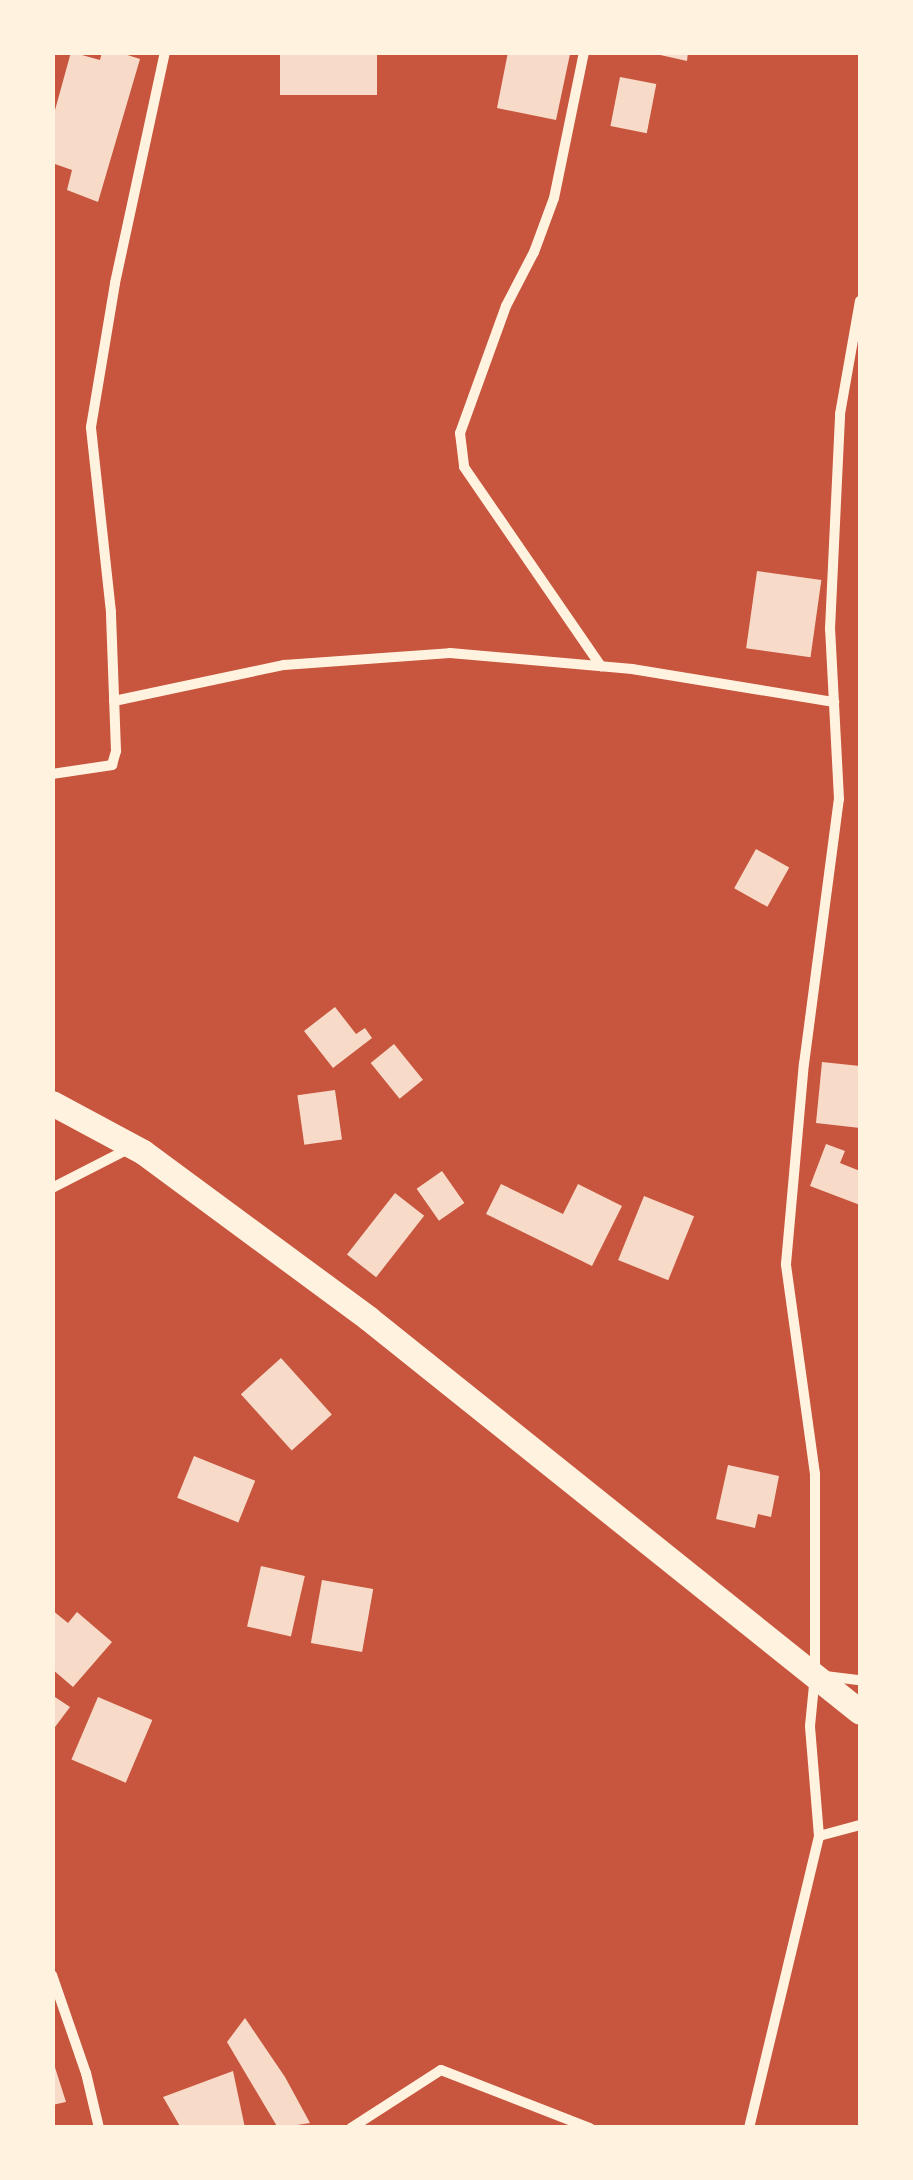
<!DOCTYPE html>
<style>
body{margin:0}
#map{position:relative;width:913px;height:2180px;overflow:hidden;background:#c8553d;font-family:Cabin,sans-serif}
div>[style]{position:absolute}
.building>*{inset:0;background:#f7dbc8;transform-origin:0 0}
.minor>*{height:10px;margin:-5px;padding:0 5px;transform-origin:5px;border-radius:5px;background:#fff3e0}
.primary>*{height:25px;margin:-12.5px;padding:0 12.5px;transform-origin:12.5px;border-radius:12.5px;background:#fff3e0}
span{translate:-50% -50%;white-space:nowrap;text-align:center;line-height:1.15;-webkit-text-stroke:8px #fff3e0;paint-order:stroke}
.frame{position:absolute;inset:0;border:55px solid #fff3e0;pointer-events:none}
</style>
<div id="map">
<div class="building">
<div style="clip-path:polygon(71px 52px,100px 60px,102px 52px,118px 52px,140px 59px,98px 202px,67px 190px,72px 170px,52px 163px,52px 121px)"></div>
<div style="left:280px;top:52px;width:97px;height:43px"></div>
<div style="clip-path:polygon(508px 52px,570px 54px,556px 120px,497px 108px)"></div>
<div style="clip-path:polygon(647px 52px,688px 52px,687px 61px)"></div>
<div style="left:620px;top:77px;width:37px;height:50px;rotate:11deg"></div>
<div style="left:757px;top:571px;width:65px;height:78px;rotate:8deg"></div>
<div style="left:756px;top:849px;width:38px;height:45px;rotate:29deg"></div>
<div style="clip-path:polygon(335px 1007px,356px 1034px,365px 1028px,372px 1038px,333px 1068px,304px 1031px)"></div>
<div style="left:394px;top:1044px;width:46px;height:30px;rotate:51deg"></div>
<div style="clip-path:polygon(822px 1062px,860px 1066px,860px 1128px,816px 1123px)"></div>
<div style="left:335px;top:1090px;width:50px;height:38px;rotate:82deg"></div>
<div style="clip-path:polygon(826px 1144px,845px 1151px,840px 1163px,860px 1171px,860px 1205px,810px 1186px)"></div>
<div style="left:442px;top:1171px;width:39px;height:31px;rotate:55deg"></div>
<div style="clip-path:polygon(501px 1184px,563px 1214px,578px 1184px,622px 1206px,592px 1266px,486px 1214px)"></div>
<div style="left:395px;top:1193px;width:37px;height:78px;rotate:38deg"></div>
<div style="left:644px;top:1196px;width:54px;height:69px;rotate:22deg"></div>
<div style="left:281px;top:1358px;width:76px;height:54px;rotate:48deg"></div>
<div style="left:194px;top:1456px;width:66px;height:45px;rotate:22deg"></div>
<div style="clip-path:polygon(728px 1465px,779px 1476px,771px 1517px,758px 1514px,755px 1528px,716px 1519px)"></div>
<div style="left:261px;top:1566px;width:45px;height:62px;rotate:13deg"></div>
<div style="left:322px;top:1580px;width:52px;height:64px;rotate:10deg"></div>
<div style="clip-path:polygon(52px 1610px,68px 1623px,77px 1612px,112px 1642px,73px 1687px,52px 1669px)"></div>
<div style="clip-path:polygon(52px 1695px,70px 1707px,52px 1731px)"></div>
<div style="left:98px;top:1697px;width:59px;height:68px;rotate:23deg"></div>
<div style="clip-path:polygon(245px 2018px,285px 2077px,310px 2123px,278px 2128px,227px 2042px)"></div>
<div style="clip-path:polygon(52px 2058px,66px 2102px,52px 2105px)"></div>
<div style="clip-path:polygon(233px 2071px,245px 2128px,181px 2128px,163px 2097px)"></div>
</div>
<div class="minor">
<div style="left:584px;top:52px;width:149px;rotate:101.6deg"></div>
<div style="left:554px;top:198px;width:58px;rotate:110.3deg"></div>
<div style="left:534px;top:252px;width:61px;rotate:117.4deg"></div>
<div style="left:506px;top:306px;width:135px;rotate:109.9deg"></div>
<div style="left:460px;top:433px;width:34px;rotate:83deg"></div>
<div style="left:464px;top:467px;width:242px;rotate:55.5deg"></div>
<div style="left:114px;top:701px;width:174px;rotate:-12deg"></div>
<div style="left:284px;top:665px;width:166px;rotate:-4.1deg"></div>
<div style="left:450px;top:653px;width:183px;rotate:5deg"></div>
<div style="left:632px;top:669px;width:205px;rotate:9.3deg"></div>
<div style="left:52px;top:774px;width:61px;rotate:-8.5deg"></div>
<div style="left:112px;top:765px;width:15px;rotate:-74deg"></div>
<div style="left:116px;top:751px;width:139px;rotate:-92.1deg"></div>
<div style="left:111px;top:612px;width:186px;rotate:-96.2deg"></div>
<div style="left:91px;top:427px;width:146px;rotate:-80.5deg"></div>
<div style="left:115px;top:283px;width:236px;rotate:-77.8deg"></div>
<div style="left:52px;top:1188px;width:90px;rotate:-27.1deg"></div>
<div style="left:825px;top:1676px;width:35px;rotate:7deg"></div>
<div style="left:819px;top:1836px;width:42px;rotate:-15deg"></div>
<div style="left:52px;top:1975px;width:104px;rotate:70.9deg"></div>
<div style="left:86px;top:2073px;width:57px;rotate:76.7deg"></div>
<div style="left:351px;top:2128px;width:107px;rotate:-32.8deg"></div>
<div style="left:441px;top:2070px;width:160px;rotate:21.3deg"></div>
<div style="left:749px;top:2128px;width:300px;rotate:-76.5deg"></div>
<div style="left:819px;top:1836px;width:110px;rotate:-94.7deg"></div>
<div style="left:810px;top:1726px;width:51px;rotate:-84.4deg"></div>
<div style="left:815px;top:1675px;width:201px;rotate:-90deg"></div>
<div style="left:815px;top:1474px;width:212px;rotate:-97.9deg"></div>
<div style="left:786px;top:1264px;width:201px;rotate:-84.9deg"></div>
<div style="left:804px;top:1064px;width:267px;rotate:-82.5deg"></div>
<div style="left:839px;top:799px;width:170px;rotate:-93deg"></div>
<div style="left:830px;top:629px;width:215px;rotate:-87.3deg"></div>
<div style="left:840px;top:414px;width:115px;rotate:-80deg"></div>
</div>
<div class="primary">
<div style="left:52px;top:1103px;width:103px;rotate:28.3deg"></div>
<div style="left:143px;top:1152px;width:280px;rotate:36.4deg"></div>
<div style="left:368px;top:1318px;width:630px;rotate:38.69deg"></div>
</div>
<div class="frame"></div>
</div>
